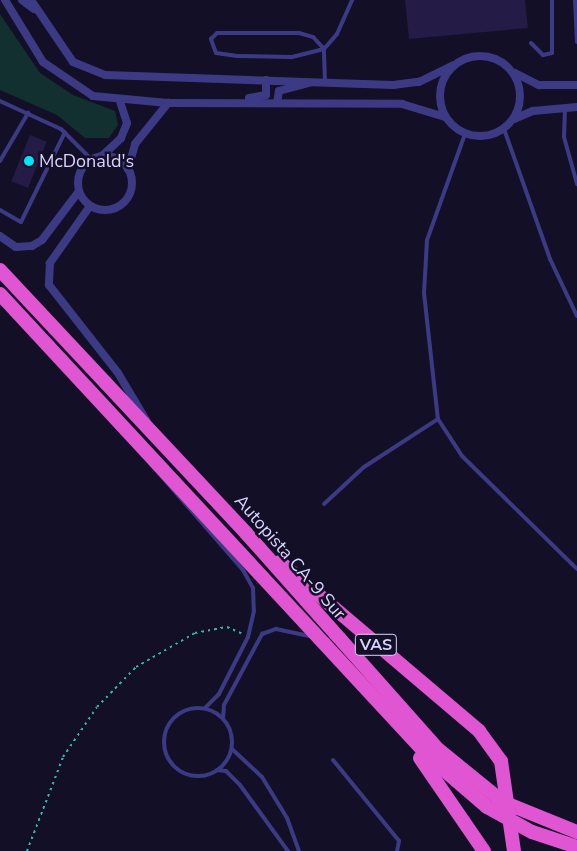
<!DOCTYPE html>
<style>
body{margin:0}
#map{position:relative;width:577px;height:851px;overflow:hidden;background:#130f26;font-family:"Nunito Sans",sans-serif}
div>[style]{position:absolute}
.green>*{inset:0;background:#12302f}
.building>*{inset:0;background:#241b47;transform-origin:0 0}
.path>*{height:2px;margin-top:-1px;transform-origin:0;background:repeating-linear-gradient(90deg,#2fb8b0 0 2.5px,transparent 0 6.5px)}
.service>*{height:4px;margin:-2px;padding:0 2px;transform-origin:2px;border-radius:2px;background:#3d3a85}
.service>.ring{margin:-2px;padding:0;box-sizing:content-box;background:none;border:4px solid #3d3a85;border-radius:50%}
.minor>*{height:8px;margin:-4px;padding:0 4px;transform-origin:4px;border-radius:4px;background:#3d3a85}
.minor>.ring{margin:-4px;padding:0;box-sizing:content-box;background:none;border:8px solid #3d3a85;border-radius:50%}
.trunk>*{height:14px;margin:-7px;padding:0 7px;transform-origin:7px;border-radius:7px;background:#e055d1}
.trunk-bridge>*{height:14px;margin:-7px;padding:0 7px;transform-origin:7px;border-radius:7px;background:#e055d1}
.dots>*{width:14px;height:14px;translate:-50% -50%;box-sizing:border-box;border:2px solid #130f26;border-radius:50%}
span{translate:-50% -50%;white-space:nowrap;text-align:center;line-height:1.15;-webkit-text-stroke:5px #130f26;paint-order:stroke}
.shield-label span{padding:1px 4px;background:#130f26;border:1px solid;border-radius:4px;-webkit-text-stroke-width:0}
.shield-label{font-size:16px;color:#d9d4ff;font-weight:700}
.poi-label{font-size:18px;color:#d9d4ff}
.left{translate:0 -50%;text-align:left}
.street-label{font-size:18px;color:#d9d4ff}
</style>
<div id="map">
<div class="green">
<div style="clip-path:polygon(0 14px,40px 73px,73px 95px,115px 111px,118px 125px,109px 138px,85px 138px,57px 115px,0 90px)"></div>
</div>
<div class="building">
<div style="clip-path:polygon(405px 0,525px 0,528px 28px,409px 39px)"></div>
<div style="left:30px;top:135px;width:18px;height:50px;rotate:22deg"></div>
</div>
<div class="path">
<div style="left:27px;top:851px;width:101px;rotate:-69deg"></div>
<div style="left:63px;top:757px;width:60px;rotate:-55.8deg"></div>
<div style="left:97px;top:707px;width:56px;rotate:-45.7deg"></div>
<div style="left:136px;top:667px;width:68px;rotate:-30deg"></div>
<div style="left:195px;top:633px;width:33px;rotate:-11deg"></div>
<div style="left:227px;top:627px;width:17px;rotate:24deg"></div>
</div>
<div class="service">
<div style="left:575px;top:0;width:42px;rotate:87.3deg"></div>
<div style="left:531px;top:43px;width:17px;rotate:45deg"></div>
<div style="left:543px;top:55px;width:9px;rotate:-13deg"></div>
<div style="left:552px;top:53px;width:53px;rotate:-90deg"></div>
<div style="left:325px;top:82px;width:33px;rotate:-92deg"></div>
<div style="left:324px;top:49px;width:34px;rotate:166deg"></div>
<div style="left:291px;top:57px;width:54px;rotate:-178.9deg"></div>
<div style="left:237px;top:56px;width:21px;rotate:-172deg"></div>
<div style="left:216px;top:53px;width:15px;rotate:-110deg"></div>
<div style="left:211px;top:39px;width:8px;rotate:-45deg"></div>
<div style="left:217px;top:33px;width:82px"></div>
<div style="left:299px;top:33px;width:15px;rotate:16deg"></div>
<div style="left:313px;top:37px;width:16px;rotate:47deg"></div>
<div style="left:324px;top:49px;width:20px;rotate:-49deg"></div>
<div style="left:337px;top:34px;width:37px;rotate:-66deg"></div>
<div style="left:0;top:101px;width:67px;rotate:24.7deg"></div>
<div style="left:61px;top:129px;width:42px;rotate:45deg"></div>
<div style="left:565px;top:108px;width:29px;rotate:92deg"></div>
<div style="left:564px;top:137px;width:49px;rotate:74.5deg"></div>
<div style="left:504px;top:129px;width:138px;rotate:70.5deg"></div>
<div style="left:550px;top:259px;width:63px;rotate:64.7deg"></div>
<div style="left:465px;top:134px;width:113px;rotate:109.7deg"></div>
<div style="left:427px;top:240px;width:53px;rotate:93.2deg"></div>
<div style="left:424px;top:293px;width:127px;rotate:83.7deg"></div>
<div style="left:438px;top:419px;width:44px;rotate:57deg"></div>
<div style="left:462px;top:456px;width:161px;rotate:44.5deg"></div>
<div style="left:0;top:161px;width:56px;rotate:-59.7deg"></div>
<div style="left:0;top:210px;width:24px;rotate:30deg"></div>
<div style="left:21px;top:222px;width:100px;rotate:-63.9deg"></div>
<div style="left:150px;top:463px;width:142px;rotate:49deg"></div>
<div style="left:243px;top:570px;width:21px;rotate:61deg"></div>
<div style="left:253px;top:588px;width:23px;rotate:88deg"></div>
<div style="left:254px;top:611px;width:27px;rotate:103deg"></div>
<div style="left:248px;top:637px;width:64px;rotate:117deg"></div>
<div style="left:219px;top:694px;width:20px;rotate:135deg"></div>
<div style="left:324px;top:504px;width:54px;rotate:-42.8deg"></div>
<div style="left:364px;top:467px;width:88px;rotate:-33deg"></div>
<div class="ring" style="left:164px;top:708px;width:64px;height:64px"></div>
<div style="left:223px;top:719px;width:14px;rotate:-86deg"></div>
<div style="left:224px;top:705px;width:81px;rotate:-61.8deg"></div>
<div style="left:262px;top:634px;width:15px;rotate:-20deg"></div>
<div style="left:276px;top:629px;width:35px;rotate:12deg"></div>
<div style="left:232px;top:749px;width:41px;rotate:43deg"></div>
<div style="left:262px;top:777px;width:48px;rotate:58.6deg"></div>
<div style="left:287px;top:818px;width:35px;rotate:70deg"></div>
<div style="left:333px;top:760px;width:104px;rotate:50.8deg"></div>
<div style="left:399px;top:841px;width:10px;rotate:101deg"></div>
<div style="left:217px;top:770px;width:9px;rotate:6deg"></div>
<div style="left:226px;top:771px;width:20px;rotate:45deg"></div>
<div style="left:240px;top:785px;width:82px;rotate:54deg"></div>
</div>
<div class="minor">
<div style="left:5px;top:0;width:73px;rotate:58.5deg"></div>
<div style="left:43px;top:62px;width:60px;rotate:34.2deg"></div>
<div style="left:93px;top:96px;width:75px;rotate:5.3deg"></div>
<div style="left:168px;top:103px;width:234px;rotate:0.2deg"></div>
<div style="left:402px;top:104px;width:45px;rotate:16.8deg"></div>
<div style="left:22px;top:0;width:15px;rotate:37deg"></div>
<div style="left:31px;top:0;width:75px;rotate:55.9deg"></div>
<div style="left:73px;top:62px;width:35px;rotate:22deg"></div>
<div style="left:106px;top:75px;width:287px;rotate:2deg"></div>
<div style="left:393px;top:85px;width:26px;rotate:-7deg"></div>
<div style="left:419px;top:82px;width:39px;rotate:-26deg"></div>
<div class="ring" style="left:440px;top:56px;width:72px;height:72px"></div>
<div style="left:515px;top:73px;width:27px;rotate:27deg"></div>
<div style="left:539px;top:85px;width:38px"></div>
<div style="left:249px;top:98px;width:17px;rotate:-10deg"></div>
<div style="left:266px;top:95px;width:15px;rotate:-90deg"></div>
<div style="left:277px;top:103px;width:12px;rotate:-81deg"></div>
<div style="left:279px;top:91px;width:31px;rotate:-15deg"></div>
<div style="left:514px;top:119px;width:21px;rotate:-23deg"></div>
<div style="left:533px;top:111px;width:44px;rotate:-5.2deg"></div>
<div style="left:102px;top:156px;width:26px;rotate:-43deg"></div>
<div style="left:121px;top:138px;width:16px;rotate:-68deg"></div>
<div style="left:127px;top:123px;width:23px;rotate:-108deg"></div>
<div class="ring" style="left:78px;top:156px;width:46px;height:46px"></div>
<div style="left:128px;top:169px;width:26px;rotate:-74deg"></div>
<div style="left:135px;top:144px;width:53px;rotate:-51.2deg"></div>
<div style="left:90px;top:206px;width:70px;rotate:125.1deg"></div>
<div style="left:50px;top:263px;width:22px;rotate:93deg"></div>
<div style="left:49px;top:285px;width:112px;rotate:51.9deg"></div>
<div style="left:118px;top:373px;width:55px;rotate:59.2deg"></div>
<div style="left:0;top:236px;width:19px;rotate:35deg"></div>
<div style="left:16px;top:247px;width:16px;rotate:-4deg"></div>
<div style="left:32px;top:246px;width:12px;rotate:-31deg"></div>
<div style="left:42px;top:240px;width:61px;rotate:-52.9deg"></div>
</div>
<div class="trunk">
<div style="left:0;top:270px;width:360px;rotate:46.9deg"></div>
<div style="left:246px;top:533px;width:290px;rotate:48.4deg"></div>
<div style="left:439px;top:750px;width:82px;rotate:39.1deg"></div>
<div style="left:503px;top:802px;width:80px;rotate:22.1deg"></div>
<div style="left:0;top:294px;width:634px;rotate:47.17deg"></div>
<div style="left:431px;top:759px;width:74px;rotate:40.6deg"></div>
<div style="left:487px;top:807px;width:51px;rotate:29.1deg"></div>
<div style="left:532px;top:832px;width:47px;rotate:18.4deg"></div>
<div style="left:280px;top:562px;width:261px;rotate:40.3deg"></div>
<div style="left:479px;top:731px;width:37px;rotate:54deg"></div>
<div style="left:420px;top:758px;width:113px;rotate:55.5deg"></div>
</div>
<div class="trunk-bridge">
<div style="left:501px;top:761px;width:91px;rotate:81.8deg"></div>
</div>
<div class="dots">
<div style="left:29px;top:161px;background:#00e5ff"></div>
</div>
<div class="shield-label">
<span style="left:376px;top:645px">VAS</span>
</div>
<div class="poi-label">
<span class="left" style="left:39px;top:161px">McDonald's</span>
</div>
<div class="street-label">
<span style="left:290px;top:557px;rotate:49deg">Autopista CA-9 Sur</span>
</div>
</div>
